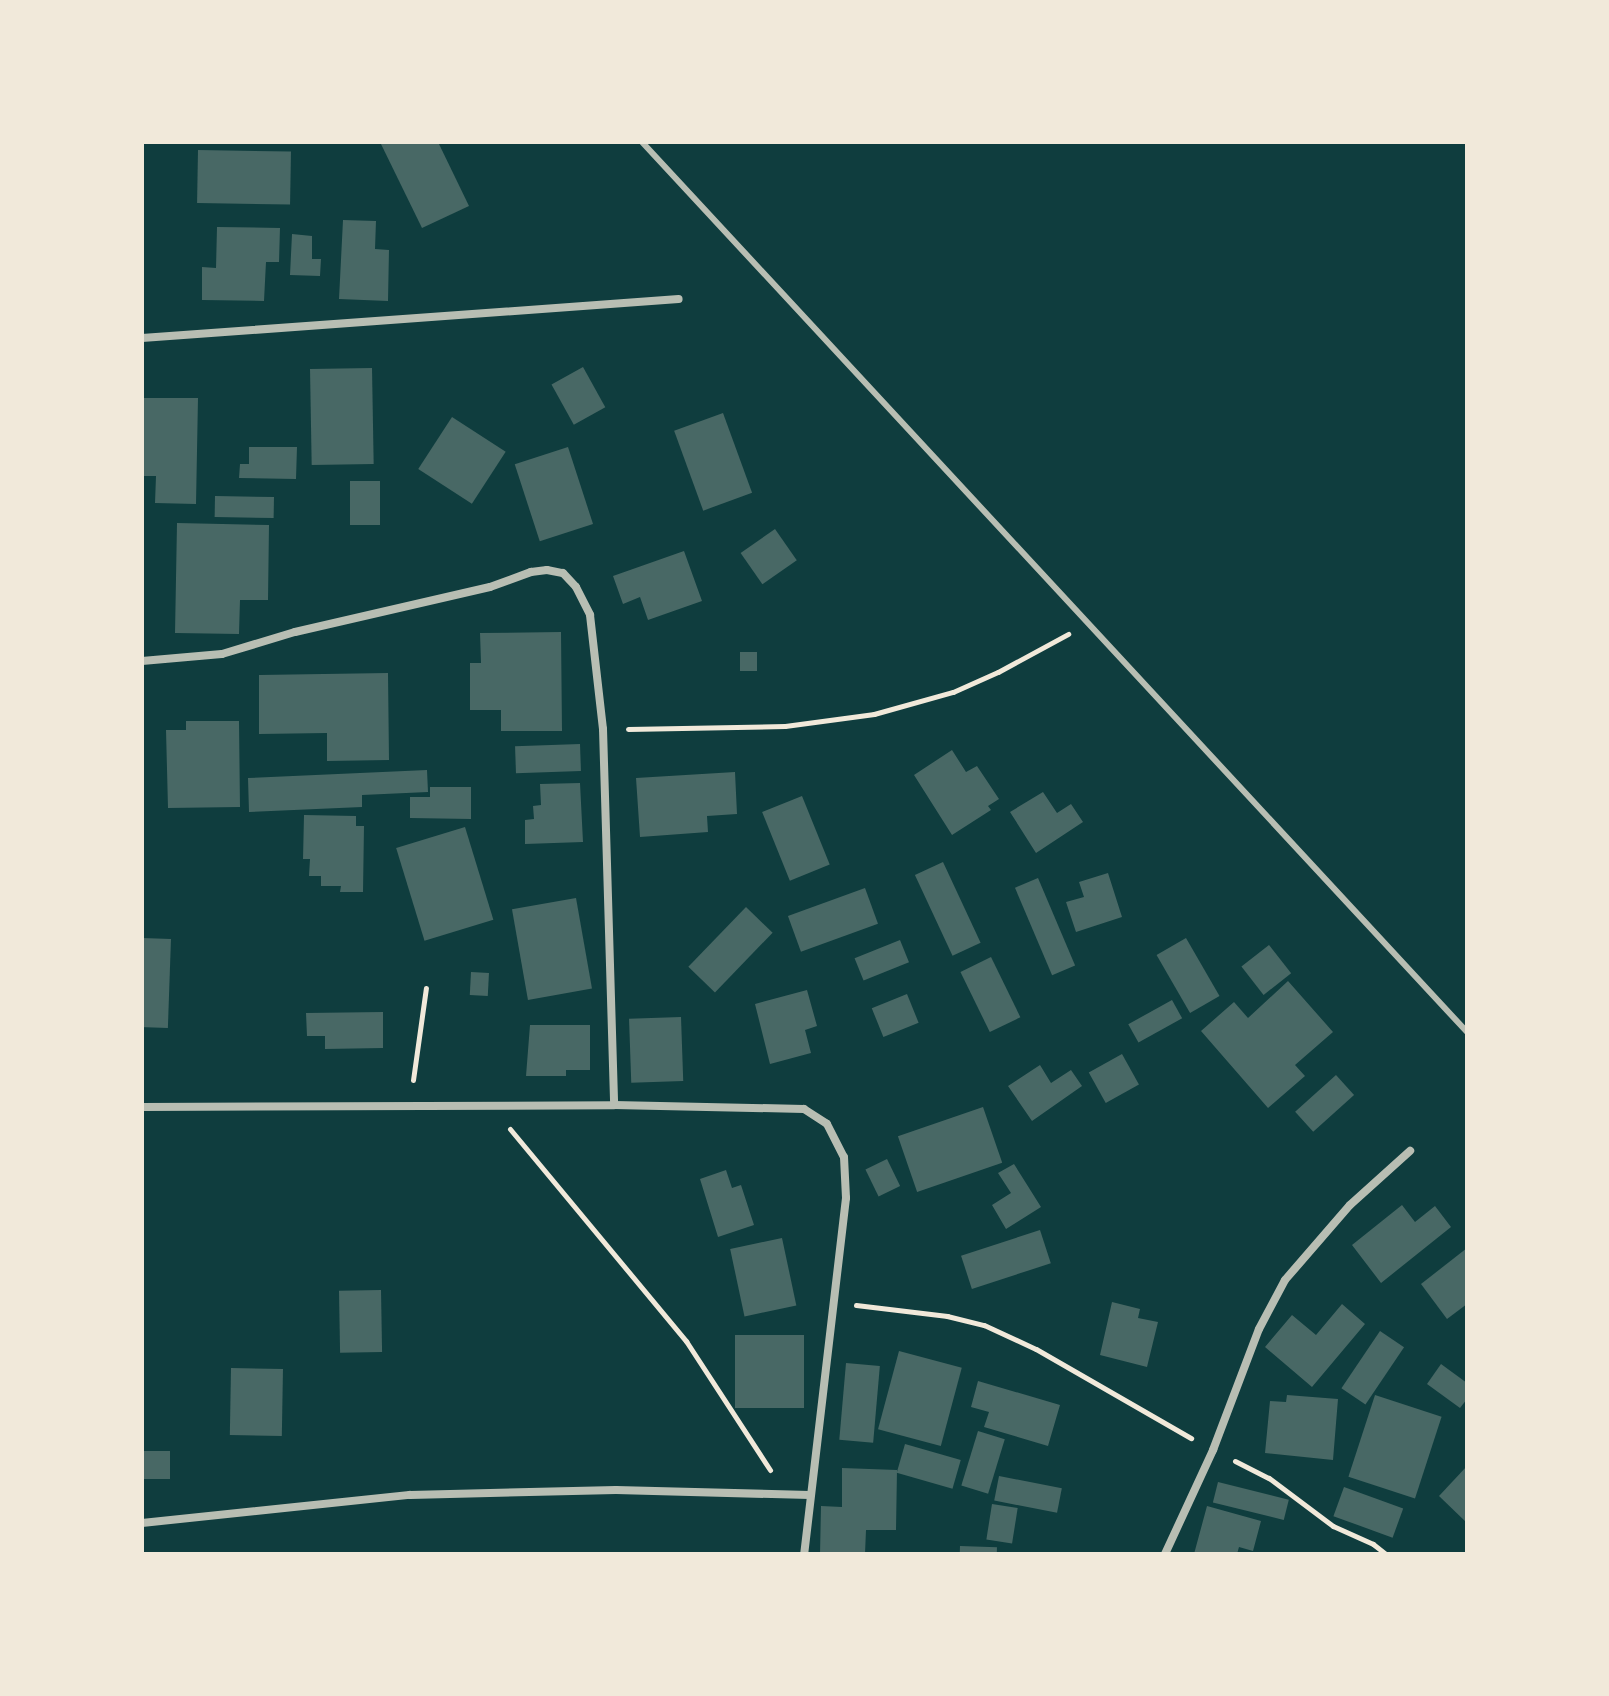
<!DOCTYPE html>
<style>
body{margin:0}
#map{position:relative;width:1609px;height:1696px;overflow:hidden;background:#0f3d3e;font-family:"Archivo Narrow",sans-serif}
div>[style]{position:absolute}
.building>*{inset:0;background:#486865;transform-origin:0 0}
.path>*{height:5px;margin:-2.5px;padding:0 2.5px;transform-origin:2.5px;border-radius:2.5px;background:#f1e9da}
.service>*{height:6px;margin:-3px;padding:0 3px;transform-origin:3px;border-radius:3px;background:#b8beb3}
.minor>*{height:8px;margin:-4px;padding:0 4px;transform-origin:4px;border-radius:4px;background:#b8beb3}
span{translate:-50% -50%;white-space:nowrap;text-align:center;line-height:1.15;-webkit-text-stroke:6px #f1e9da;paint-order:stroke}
.frame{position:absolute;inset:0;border:144px solid #f1e9da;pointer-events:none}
</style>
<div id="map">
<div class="building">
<div style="clip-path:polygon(380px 142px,438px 142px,469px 206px,422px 228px)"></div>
<div style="left:198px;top:150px;width:93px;height:53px;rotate:1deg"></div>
<div style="clip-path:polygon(343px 220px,376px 221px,375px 249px,389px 250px,388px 301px,339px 299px)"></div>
<div style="clip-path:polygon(217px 227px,280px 228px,279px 262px,266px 262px,264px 301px,202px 300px,202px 267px,216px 268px)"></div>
<div style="clip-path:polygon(292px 234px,312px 236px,312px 259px,321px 259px,320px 276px,290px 275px)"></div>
<div style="left:583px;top:367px;width:46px;height:36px;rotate:61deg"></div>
<div style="left:372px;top:368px;width:96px;height:62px;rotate:89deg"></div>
<div style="clip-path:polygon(143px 398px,198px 398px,196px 504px,155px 503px,156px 476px,142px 476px)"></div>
<div style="left:723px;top:413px;width:85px;height:52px;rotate:70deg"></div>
<div style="left:452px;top:417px;width:64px;height:62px;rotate:33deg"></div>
<div style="clip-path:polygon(249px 447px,297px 447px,296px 479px,239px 478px,240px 464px,249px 464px)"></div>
<div style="left:568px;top:447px;width:81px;height:56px;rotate:72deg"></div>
<div style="left:350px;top:481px;width:30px;height:44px"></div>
<div style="left:215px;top:496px;width:59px;height:21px;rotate:1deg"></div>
<div style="clip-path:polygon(177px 523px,269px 525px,268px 600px,240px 600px,239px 634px,175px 633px)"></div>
<div style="left:775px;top:529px;width:38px;height:42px;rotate:55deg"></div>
<div style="clip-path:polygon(684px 551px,702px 601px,648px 620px,640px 597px,623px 604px,613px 576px)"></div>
<div style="clip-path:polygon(561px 632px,562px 731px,501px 731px,501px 710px,470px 710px,470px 663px,481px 663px,480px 633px)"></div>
<div style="left:740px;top:652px;width:17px;height:19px"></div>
<div style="clip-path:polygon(388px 673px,389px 760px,327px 761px,327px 733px,259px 734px,259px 675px)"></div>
<div style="clip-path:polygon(186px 721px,239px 721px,240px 807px,168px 808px,166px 730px,186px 730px)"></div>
<div style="left:580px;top:744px;width:27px;height:65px;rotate:88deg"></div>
<div style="clip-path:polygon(952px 750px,966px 772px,977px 766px,999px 799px,988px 806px,991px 810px,952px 835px,914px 775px)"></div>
<div style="clip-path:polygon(427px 770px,428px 792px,362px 795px,362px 807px,249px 812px,248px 778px)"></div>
<div style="clip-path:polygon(735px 772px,737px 814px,707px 816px,708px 832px,640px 837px,636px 778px)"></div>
<div style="clip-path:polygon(580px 783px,583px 842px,525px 844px,525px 820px,534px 819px,533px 806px,541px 805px,540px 784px)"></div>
<div style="clip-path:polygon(430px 787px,471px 787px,471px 819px,410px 818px,410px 797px,430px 797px)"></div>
<div style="clip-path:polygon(1043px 792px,1057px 813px,1071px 804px,1083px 822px,1036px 853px,1010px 812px)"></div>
<div style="left:802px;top:796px;width:74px;height:43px;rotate:68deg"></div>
<div style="clip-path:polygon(304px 815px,356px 816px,356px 826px,364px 826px,363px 892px,340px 892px,341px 886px,321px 886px,321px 876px,309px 876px,310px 859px,303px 859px)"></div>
<div style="left:465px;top:827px;width:97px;height:72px;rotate:73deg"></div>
<div style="left:943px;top:862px;width:89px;height:31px;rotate:65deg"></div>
<div style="clip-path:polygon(1108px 873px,1122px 917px,1076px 932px,1066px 902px,1084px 897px,1079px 882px)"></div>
<div style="left:1038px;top:878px;width:95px;height:25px;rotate:67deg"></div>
<div style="left:865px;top:888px;width:38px;height:82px;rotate:70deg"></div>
<div style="left:576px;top:898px;width:92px;height:65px;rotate:80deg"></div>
<div style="left:746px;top:907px;width:37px;height:83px;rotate:44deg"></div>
<div style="left:142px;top:938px;width:29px;height:89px;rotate:2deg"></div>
<div style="left:1186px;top:938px;width:67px;height:34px;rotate:60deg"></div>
<div style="left:900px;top:940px;width:24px;height:49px;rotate:68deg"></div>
<div style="left:1269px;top:945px;width:36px;height:35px;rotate:52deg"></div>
<div style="left:991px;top:957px;width:67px;height:34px;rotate:64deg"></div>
<div style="left:471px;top:972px;width:18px;height:23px;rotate:3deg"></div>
<div style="clip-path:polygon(1288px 981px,1333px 1032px,1295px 1065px,1305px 1076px,1268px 1108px,1201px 1031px,1234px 1002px,1248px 1018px)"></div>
<div style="clip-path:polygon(807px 990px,817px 1026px,805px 1030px,811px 1053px,770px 1064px,755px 1004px)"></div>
<div style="left:907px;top:994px;width:31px;height:38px;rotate:68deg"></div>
<div style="left:1172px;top:1000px;width:21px;height:50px;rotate:61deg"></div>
<div style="clip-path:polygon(383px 1012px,383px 1048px,325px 1049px,325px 1036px,307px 1036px,306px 1013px)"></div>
<div style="left:681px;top:1017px;width:64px;height:52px;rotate:88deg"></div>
<div style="clip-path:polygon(530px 1025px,590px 1025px,590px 1070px,566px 1070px,566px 1076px,526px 1076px)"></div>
<div style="left:1122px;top:1054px;width:35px;height:38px;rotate:61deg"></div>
<div style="clip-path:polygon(1040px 1065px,1051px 1083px,1071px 1070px,1082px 1086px,1032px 1121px,1008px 1086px)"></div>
<div style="left:1336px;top:1075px;width:27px;height:55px;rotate:48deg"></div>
<div style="left:983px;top:1107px;width:59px;height:90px;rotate:71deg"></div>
<div style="left:887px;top:1159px;width:30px;height:24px;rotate:64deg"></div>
<div style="clip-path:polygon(1014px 1164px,1041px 1207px,1006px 1229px,992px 1205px,1011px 1193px,998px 1173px)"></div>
<div style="clip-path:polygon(726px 1170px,732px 1188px,741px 1185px,754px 1225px,718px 1237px,700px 1179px)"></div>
<div style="clip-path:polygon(1402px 1205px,1415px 1222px,1435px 1206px,1451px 1227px,1381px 1283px,1352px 1245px)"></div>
<div style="left:1040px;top:1230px;width:35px;height:83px;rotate:72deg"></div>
<div style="left:782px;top:1238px;width:69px;height:53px;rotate:78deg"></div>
<div style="clip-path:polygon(1467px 1248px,1467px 1304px,1447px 1319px,1421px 1284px)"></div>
<div style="left:381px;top:1290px;width:62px;height:42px;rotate:89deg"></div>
<div style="clip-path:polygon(1112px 1302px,1140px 1309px,1138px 1318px,1158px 1322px,1147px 1367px,1100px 1355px)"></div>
<div style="clip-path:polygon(1342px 1304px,1365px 1324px,1312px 1387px,1265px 1347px,1292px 1315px,1316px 1335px)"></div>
<div style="left:1380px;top:1331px;width:29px;height:69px;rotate:34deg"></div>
<div style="left:735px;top:1335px;width:69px;height:73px"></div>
<div style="left:899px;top:1351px;width:65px;height:81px;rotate:15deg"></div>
<div style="left:846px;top:1363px;width:34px;height:77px;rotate:5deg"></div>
<div style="clip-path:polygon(1441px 1364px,1467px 1383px,1467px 1399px,1460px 1408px,1427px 1384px)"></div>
<div style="left:231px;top:1368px;width:52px;height:67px;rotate:1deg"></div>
<div style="clip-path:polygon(978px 1381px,1060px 1405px,1048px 1446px,984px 1427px,989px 1412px,971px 1407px)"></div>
<div style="clip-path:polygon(1287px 1395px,1338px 1399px,1333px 1460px,1265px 1453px,1270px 1401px,1286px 1402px)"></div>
<div style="left:1375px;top:1395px;width:70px;height:86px;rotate:18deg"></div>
<div style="left:978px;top:1431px;width:28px;height:57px;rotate:17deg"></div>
<div style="left:905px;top:1444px;width:58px;height:30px;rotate:16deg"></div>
<div style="left:142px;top:1451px;width:28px;height:28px"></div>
<div style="clip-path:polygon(1467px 1466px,1467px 1523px,1439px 1496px)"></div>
<div style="clip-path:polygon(842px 1468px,897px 1470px,896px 1530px,866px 1530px,865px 1554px,820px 1554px,821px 1506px,842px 1507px)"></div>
<div style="left:999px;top:1476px;width:64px;height:25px;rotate:11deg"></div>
<div style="left:1218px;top:1482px;width:73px;height:21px;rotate:14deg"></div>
<div style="left:1344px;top:1487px;width:63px;height:31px;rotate:20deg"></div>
<div style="left:992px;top:1504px;width:26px;height:36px;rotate:9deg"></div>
<div style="clip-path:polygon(1207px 1506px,1261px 1521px,1253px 1551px,1239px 1547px,1237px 1554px,1194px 1554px)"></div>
<div style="left:960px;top:1546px;width:37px;height:8px;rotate:2deg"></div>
</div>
<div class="path">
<div style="left:628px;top:729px;width:157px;rotate:-1.1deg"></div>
<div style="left:785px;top:726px;width:90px;rotate:-7.7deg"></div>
<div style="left:874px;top:714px;width:82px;rotate:-15.6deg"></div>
<div style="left:953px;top:692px;width:49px;rotate:-24deg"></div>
<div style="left:998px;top:672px;width:80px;rotate:-28.5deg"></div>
<div style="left:413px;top:1080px;width:93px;rotate:-82deg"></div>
<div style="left:510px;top:1129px;width:276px;rotate:50.3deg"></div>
<div style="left:686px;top:1341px;width:154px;rotate:56.9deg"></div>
<div style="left:856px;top:1305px;width:92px;rotate:6.9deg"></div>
<div style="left:947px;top:1316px;width:38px;rotate:14deg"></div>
<div style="left:984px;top:1325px;width:57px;rotate:24.8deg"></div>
<div style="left:1036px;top:1349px;width:179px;rotate:29.9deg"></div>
<div style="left:1235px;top:1461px;width:38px;rotate:27deg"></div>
<div style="left:1269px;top:1478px;width:80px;rotate:36.9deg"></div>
<div style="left:1333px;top:1526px;width:44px;rotate:24.2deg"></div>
<div style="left:1373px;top:1544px;width:16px;rotate:38deg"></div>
</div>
<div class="service">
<div style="left:642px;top:142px;width:1214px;rotate:47.17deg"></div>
</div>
<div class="minor">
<div style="left:142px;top:338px;width:538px;rotate:-4.15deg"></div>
<div style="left:142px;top:661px;width:80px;rotate:-5deg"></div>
<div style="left:222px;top:654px;width:76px;rotate:-16.8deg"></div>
<div style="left:295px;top:632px;width:200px;rotate:-13deg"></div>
<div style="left:490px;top:587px;width:44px;rotate:-20.1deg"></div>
<div style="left:531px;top:572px;width:16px;rotate:-7deg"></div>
<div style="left:547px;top:570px;width:16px;rotate:11deg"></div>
<div style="left:563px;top:573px;width:19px;rotate:47deg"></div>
<div style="left:576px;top:587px;width:31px;rotate:63deg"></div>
<div style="left:590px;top:615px;width:115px;rotate:83.5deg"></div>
<div style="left:603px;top:729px;width:376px;rotate:88.3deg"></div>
<div style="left:142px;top:1107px;width:472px;rotate:-0.2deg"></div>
<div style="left:614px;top:1105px;width:190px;rotate:1.2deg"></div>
<div style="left:804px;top:1109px;width:27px;rotate:33deg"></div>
<div style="left:827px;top:1124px;width:37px;rotate:63deg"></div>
<div style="left:844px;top:1157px;width:41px;rotate:87.2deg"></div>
<div style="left:846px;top:1198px;width:358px;rotate:96.7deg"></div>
<div style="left:142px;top:1523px;width:269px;rotate:-6deg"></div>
<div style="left:410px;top:1495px;width:206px;rotate:-1.4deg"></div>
<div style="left:616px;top:1490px;width:194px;rotate:1.5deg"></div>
<div style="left:1165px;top:1554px;width:115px;rotate:-65.2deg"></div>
<div style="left:1213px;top:1450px;width:129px;rotate:-69.2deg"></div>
<div style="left:1259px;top:1329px;width:55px;rotate:-62deg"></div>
<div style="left:1285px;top:1280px;width:99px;rotate:-49.1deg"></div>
<div style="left:1350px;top:1205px;width:81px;rotate:-42deg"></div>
</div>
<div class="frame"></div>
</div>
